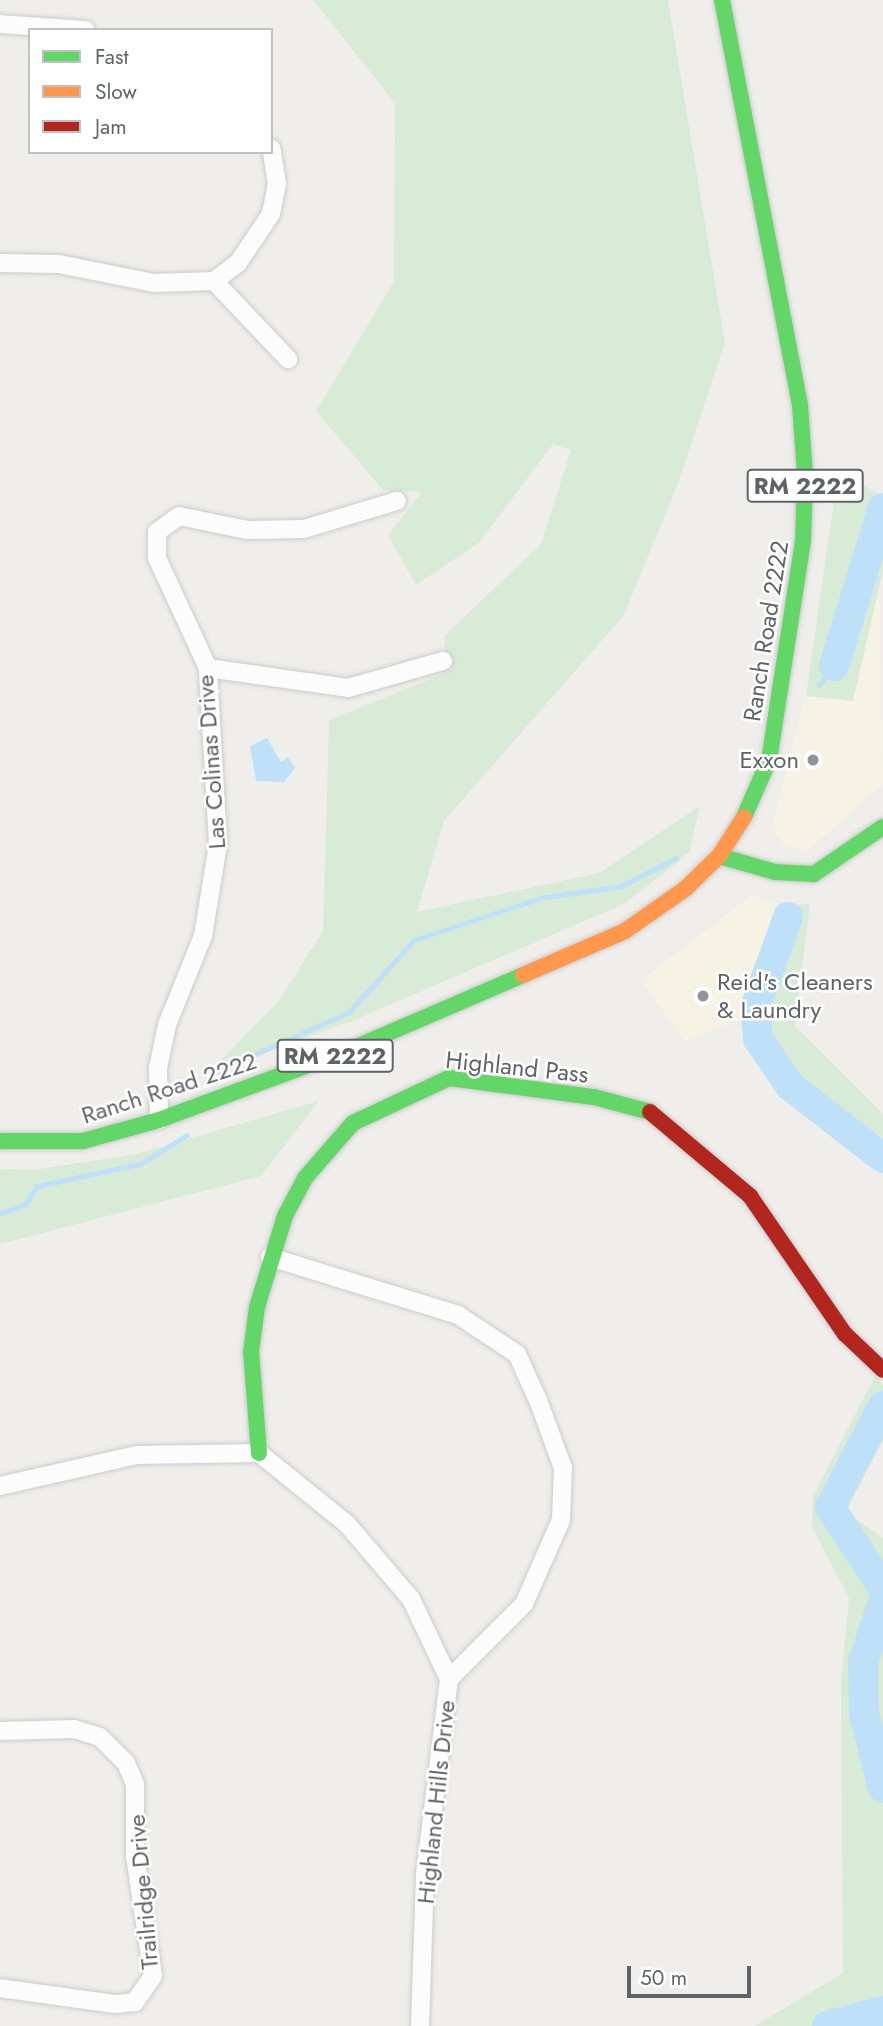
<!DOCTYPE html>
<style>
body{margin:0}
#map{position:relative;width:883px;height:2026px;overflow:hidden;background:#efeeea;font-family:Jost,sans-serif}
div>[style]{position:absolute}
.commercial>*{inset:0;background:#f7f3e4}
.green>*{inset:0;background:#d8ebd6}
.water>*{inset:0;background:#bfe0f9}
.stream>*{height:5px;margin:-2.5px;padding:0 2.5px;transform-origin:2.5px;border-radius:2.5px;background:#bfe0f9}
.river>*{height:30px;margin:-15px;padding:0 15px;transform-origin:15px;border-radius:15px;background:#bfe0f9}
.roads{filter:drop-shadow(0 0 2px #cbcccc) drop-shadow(0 0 2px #cbcccc)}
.street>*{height:18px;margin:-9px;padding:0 9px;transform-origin:9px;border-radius:9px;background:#fdfcfc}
.fast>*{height:16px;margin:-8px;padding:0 8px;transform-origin:8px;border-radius:8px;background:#63d668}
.slow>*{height:16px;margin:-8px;padding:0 8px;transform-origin:8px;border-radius:8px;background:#ff974d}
.jam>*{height:16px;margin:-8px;padding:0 8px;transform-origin:8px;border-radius:8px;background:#b3261e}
.dots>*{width:19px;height:19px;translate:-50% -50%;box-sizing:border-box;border:4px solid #fff;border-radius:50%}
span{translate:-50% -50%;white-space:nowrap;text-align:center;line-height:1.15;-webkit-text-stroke:5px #fff;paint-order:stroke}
.shield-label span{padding:2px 5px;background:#fff;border:2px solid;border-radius:5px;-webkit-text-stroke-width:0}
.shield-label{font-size:23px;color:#5f6368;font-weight:700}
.street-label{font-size:24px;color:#5f6368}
.poi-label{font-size:24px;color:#5f6368}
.right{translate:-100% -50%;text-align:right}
.left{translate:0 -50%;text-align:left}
.legend{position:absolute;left:28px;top:28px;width:245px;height:126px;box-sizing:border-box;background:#fff;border:2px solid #bfc1c3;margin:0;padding:9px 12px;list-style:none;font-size:21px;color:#5f6368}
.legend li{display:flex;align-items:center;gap:14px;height:35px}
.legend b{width:35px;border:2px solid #bfc1c3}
.scale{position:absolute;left:627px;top:1966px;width:124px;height:32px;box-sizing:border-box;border:4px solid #5f6368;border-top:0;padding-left:9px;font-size:21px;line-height:24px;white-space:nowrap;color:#5f6368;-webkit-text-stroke:5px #fff;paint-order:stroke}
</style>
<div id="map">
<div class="commercial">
<div style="clip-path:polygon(879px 588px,883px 784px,807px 851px,784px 846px,772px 826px,806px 696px,853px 701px)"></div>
<div style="clip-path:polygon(752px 895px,777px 905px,740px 1018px,685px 1042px,641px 980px)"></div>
</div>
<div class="green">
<div style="clip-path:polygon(313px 0,668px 0,725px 343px,680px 478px,624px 615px,444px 821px,417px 912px,599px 873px,700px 806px,689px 853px,624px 904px,352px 1021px,209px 1072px,278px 1002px,323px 931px,329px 720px,443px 674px,445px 635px,541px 544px,571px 450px,553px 444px,479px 543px,416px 585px,388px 535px,422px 492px,383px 490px,316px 411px,394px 281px,395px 103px)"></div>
<div style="clip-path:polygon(831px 468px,883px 496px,883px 570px,853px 701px,806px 696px,835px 494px)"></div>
<div style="clip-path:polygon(810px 904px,795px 1026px,883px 1114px,883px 1174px,778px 1085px,753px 1057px,740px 1019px,777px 905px)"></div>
<div style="clip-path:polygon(319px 1101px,261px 1176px,0 1244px,0 1169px,34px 1170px,136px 1154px)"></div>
<div style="clip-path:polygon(875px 1376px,883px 1385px,883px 1440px,846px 1512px,883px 1538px,883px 2026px,755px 2026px,843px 1973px,841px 1682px,849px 1598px,812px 1527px,813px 1496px)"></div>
</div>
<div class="water">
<div style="clip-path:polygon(267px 738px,281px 762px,288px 757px,295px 768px,284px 782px,256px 781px,250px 746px)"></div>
</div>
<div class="stream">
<div style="left:819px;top:685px;width:24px;rotate:-52deg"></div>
<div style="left:216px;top:1072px;width:146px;rotate:-24.3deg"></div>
<div style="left:349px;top:1012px;width:97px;rotate:-47.9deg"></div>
<div style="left:414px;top:940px;width:133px;rotate:-18.4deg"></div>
<div style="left:540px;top:898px;width:83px;rotate:-8.3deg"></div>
<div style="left:622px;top:886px;width:61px;rotate:-27.4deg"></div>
<div style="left:0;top:1213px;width:26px;rotate:-18deg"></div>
<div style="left:25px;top:1205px;width:22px;rotate:-58deg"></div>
<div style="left:37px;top:1186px;width:105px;rotate:-12.1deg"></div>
<div style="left:140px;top:1164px;width:55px;rotate:-31.7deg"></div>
</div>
<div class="river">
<div style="left:834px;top:666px;width:165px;rotate:-72.8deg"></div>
<div style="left:788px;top:917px;width:97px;rotate:109.9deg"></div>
<div style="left:755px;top:1008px;width:31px;rotate:84deg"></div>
<div style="left:758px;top:1039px;width:57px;rotate:55.8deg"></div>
<div style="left:790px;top:1086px;width:118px;rotate:37.7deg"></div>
<div style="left:883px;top:1406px;width:114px;rotate:117.7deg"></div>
<div style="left:830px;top:1507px;width:97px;rotate:56.8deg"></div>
<div style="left:883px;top:1602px;width:64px;rotate:108.2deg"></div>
<div style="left:863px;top:1663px;width:50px;rotate:88.9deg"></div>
<div style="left:864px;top:1713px;width:77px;rotate:75.8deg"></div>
<div style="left:827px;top:2026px;width:58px;rotate:-15deg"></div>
</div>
<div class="roads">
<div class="street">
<div style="left:0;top:24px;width:86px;rotate:4deg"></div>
<div style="left:0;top:263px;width:59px;rotate:1deg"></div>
<div style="left:59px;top:264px;width:97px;rotate:11.3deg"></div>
<div style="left:154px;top:283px;width:60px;rotate:-1.9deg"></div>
<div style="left:214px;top:281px;width:30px;rotate:-37deg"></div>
<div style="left:238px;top:263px;width:59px;rotate:-56deg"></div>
<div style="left:271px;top:214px;width:31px;rotate:-79deg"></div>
<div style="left:277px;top:184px;width:36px;rotate:-99deg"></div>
<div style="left:214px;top:281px;width:108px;rotate:46.5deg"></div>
<div style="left:208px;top:668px;width:141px;rotate:8.1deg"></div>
<div style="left:348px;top:688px;width:99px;rotate:-15.9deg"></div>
<div style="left:159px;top:1120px;width:52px;rotate:-91.1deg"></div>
<div style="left:158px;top:1068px;width:44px;rotate:-78.2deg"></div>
<div style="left:167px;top:1025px;width:96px;rotate:-68deg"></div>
<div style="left:203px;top:936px;width:93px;rotate:-80.7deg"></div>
<div style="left:218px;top:844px;width:176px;rotate:-93.3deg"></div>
<div style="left:208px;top:668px;width:121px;rotate:-114.9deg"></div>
<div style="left:157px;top:558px;width:26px;rotate:-90deg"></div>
<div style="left:157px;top:532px;width:27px;rotate:-36deg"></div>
<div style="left:179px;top:516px;width:69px;rotate:11.6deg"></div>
<div style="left:247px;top:530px;width:57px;rotate:-1deg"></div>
<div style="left:304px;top:529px;width:97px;rotate:-16.8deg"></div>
<div style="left:270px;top:1257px;width:197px;rotate:17.1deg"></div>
<div style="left:458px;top:1315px;width:71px;rotate:33.5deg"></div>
<div style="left:517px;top:1354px;width:51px;rotate:65.5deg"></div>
<div style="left:538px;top:1400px;width:72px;rotate:69.8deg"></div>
<div style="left:563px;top:1468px;width:52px;rotate:92.2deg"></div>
<div style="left:561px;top:1520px;width:92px;rotate:113.8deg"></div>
<div style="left:524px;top:1604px;width:106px;rotate:135deg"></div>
<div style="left:0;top:1486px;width:139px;rotate:-12.8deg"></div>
<div style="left:136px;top:1455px;width:123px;rotate:-0.9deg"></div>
<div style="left:259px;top:1453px;width:113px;rotate:38.9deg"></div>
<div style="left:347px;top:1524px;width:99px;rotate:49.5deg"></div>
<div style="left:411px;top:1599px;width:89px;rotate:64.6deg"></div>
<div style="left:449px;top:1679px;width:197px;rotate:97deg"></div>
<div style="left:425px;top:1875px;width:151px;rotate:91.9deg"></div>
<div style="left:0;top:1731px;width:74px;rotate:-1.5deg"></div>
<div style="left:74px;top:1729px;width:27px;rotate:17deg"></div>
<div style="left:100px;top:1737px;width:37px;rotate:45deg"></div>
<div style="left:126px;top:1763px;width:23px;rotate:67deg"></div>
<div style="left:135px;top:1784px;width:72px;rotate:90deg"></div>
<div style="left:135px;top:1856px;width:121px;rotate:81.5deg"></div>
<div style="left:153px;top:1976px;width:32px;rotate:125deg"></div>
<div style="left:135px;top:2002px;width:20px;rotate:174deg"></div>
<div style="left:115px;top:2004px;width:116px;rotate:-172.1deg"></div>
</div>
<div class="fast">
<div style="left:722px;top:0;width:412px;rotate:79.1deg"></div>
<div style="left:800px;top:405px;width:70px;rotate:85.9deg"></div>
<div style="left:805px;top:475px;width:66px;rotate:91.7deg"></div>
<div style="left:803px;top:541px;width:222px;rotate:98.8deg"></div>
<div style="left:769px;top:760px;width:62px;rotate:113.7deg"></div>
<div style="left:719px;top:856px;width:58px;rotate:15.9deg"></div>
<div style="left:775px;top:872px;width:39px;rotate:3deg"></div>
<div style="left:814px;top:874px;width:83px;rotate:-34.3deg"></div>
<div style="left:0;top:1141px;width:83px"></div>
<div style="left:83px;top:1141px;width:79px;rotate:-15.4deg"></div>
<div style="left:159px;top:1120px;width:202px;rotate:-20.2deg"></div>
<div style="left:349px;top:1050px;width:189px;rotate:-23.3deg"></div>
<div style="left:259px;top:1453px;width:101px;rotate:-94.5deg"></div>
<div style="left:251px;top:1352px;width:45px;rotate:-82.4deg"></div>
<div style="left:257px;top:1307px;width:95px;rotate:-72.9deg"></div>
<div style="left:285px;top:1216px;width:43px;rotate:-62.2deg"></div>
<div style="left:305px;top:1178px;width:73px;rotate:-48.9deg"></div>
<div style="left:353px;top:1123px;width:106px;rotate:-25.1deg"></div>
<div style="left:449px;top:1078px;width:146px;rotate:7.5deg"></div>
<div style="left:594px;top:1097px;width:58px;rotate:15deg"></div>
</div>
<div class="slow">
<div style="left:523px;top:975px;width:111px;rotate:-23.3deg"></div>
<div style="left:625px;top:931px;width:73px;rotate:-35deg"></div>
<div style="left:685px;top:889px;width:47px;rotate:-44.1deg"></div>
<div style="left:719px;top:856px;width:46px;rotate:-57.3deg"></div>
</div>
<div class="jam">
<div style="left:650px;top:1112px;width:131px;rotate:40deg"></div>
<div style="left:750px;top:1196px;width:168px;rotate:55.5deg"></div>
<div style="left:845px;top:1334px;width:52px;rotate:43.5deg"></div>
</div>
</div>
<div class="dots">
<div style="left:813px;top:760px;background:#919496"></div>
<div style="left:703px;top:996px;background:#919496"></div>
</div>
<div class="shield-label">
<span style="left:805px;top:486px">RM 2222</span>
<span style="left:335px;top:1056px">RM 2222</span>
</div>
<div class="street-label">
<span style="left:766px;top:631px;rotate:-81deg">Ranch Road 2222</span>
<span style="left:211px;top:762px;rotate:-94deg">Las Colinas Drive</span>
<span style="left:517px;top:1067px;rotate:6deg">Highland Pass</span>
<span style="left:169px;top:1088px;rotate:-18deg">Ranch Road 2222</span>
<span style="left:436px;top:1802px;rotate:-84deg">Highland Hills Drive</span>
<span style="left:143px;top:1892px;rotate:-95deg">Trailridge Drive</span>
</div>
<div class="poi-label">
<span class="right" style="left:799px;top:760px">Exxon</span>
<span class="left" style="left:717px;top:996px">Reid's Cleaners<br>&amp; Laundry</span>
</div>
<ul class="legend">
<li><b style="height:9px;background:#63d668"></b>Fast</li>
<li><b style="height:9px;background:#ff974d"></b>Slow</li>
<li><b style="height:9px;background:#b3261e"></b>Jam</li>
</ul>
<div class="scale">50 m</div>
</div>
